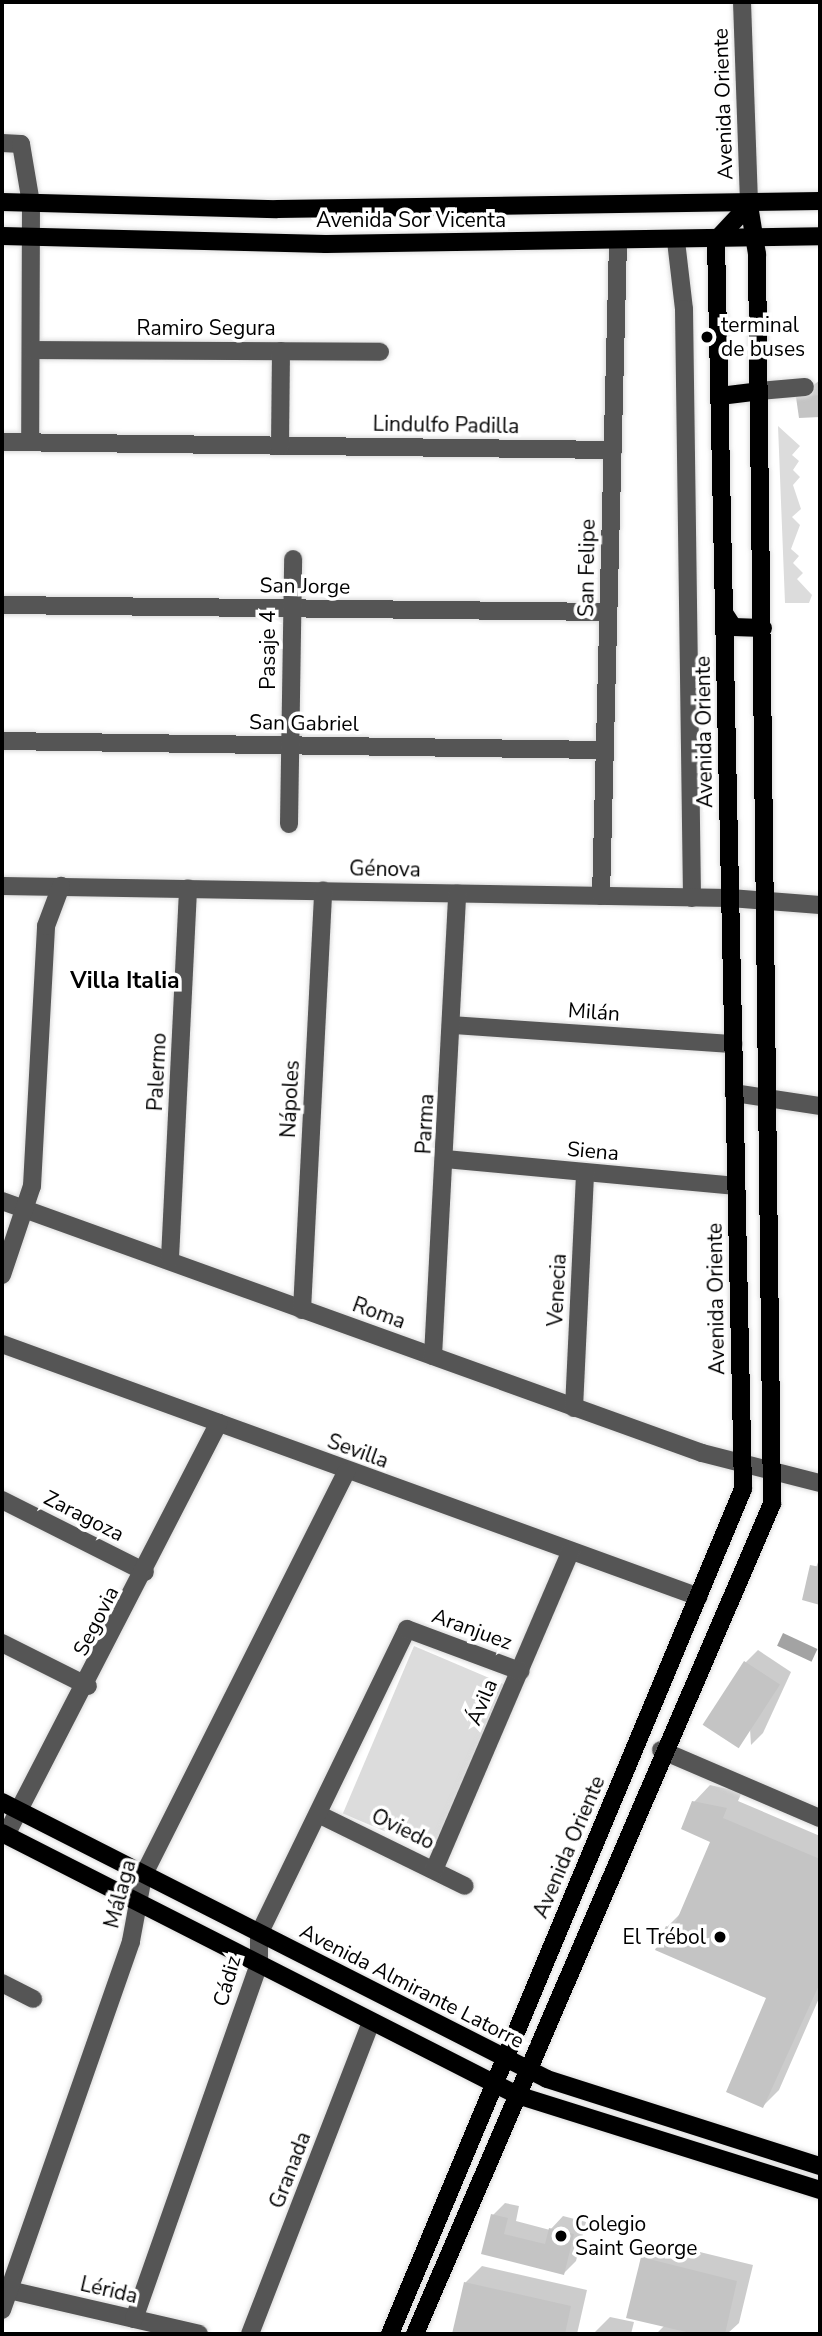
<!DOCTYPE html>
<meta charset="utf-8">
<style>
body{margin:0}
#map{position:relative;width:822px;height:2336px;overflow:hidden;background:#fff;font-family:"Nunito Sans",sans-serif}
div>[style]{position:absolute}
.green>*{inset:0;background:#dcdcdc;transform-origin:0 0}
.water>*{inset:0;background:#a3a3a3;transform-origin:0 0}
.shadow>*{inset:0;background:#0003}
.building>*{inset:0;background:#c4c4c4;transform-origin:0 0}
.roads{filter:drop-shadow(0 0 2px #dbdbdb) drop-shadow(0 0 2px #dbdbdb)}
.minor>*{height:18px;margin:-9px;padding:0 9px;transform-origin:9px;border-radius:9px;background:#555}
.major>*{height:18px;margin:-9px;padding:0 9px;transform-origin:9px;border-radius:9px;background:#000}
.dots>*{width:19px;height:19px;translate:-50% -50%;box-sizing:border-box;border:4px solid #fff;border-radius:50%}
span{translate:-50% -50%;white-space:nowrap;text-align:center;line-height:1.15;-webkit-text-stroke:7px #fff;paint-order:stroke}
.street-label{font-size:21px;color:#000}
.poi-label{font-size:21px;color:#000}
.left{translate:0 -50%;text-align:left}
.right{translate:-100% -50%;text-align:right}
.neighbourhood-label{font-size:23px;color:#000;font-weight:700}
.frame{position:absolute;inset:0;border:4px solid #000;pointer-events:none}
</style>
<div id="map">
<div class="green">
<div style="clip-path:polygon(778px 426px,800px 446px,792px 455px,799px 461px,793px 470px,800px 477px,793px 485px,801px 509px,792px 517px,800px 525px,791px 549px,799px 556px,793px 563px,803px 573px,797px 579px,812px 595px,809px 603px,785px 603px)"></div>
<div style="left:414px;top:1646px;width:99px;height:182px;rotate:23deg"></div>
</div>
<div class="water">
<div style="left:783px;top:1633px;width:38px;height:14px;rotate:25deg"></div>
</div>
<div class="shadow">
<div style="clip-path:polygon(820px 380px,820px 415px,800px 416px,798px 397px)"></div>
<div style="clip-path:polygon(820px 1557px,820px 1603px,804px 1599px)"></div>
<div style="clip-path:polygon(758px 1650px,791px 1672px,763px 1733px,751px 1745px,746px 1662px)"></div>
<div style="clip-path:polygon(710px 1785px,742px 1792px,738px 1801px,820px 1836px,820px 1996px,779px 2090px,763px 2106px,768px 1997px,667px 1927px,683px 1911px,713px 1841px,694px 1802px)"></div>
<div style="clip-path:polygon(505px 2203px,519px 2206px,516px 2221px,550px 2230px,563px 2216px,586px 2222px,576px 2261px,564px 2273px,483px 2253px,493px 2215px)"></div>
<div style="clip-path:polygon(659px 2242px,753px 2265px,739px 2323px,727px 2334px,656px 2334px,665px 2325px,643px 2258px)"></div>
<div style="clip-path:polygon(482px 2266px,587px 2290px,577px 2334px,453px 2334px,465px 2283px)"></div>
<div style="clip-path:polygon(610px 2317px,634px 2322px,631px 2334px,593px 2334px)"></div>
</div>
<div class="building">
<div style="clip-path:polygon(820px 395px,820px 417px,799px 418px,796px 397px)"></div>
<div style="clip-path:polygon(810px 1565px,820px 1567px,820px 1605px,802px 1600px)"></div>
<div style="left:744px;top:1661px;width:43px;height:76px;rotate:33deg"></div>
<div style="clip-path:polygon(692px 1801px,727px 1808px,723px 1818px,820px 1859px,820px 1983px,763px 2108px,726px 2092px,766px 1998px,655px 1950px,666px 1926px,673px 1929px,710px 1842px,681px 1829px)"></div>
<div style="clip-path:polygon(491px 2214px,508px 2218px,504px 2234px,545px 2244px,549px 2228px,574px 2234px,564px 2275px,481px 2254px)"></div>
<div style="clip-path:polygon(641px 2257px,737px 2281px,725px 2334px,695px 2334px,626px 2318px)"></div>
<div style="clip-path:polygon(464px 2282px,571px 2306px,565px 2334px,452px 2334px)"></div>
</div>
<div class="roads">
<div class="minor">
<div style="left:742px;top:2px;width:203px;rotate:88deg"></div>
<div style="left:2px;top:143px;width:19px;rotate:3deg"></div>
<div style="left:21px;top:144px;width:60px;rotate:80.4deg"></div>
<div style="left:31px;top:203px;width:239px;rotate:90.2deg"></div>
<div style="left:676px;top:241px;width:68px;rotate:83.3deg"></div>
<div style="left:684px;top:309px;width:589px;rotate:89.22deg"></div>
<div style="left:32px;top:350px;width:348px;rotate:0.3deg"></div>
<div style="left:759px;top:391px;width:46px;rotate:-5deg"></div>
<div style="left:2px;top:442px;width:611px;rotate:0.75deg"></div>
<div style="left:280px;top:446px;width:95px;rotate:-89.4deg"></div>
<div style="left:2px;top:605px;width:606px;rotate:0.66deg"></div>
<div style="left:2px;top:741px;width:603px;rotate:0.86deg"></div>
<div style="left:289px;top:824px;width:265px;rotate:-89.1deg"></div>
<div style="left:2px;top:886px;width:728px;rotate:0.94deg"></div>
<div style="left:730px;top:898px;width:90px;rotate:4.4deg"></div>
<div style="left:601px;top:896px;width:654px;rotate:-88.51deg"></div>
<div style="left:452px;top:1025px;width:282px;rotate:3.9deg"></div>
<div style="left:734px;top:1093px;width:87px;rotate:8.6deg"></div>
<div style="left:446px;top:1159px;width:291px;rotate:5.3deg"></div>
<div style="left:2px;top:1201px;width:744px;rotate:19.8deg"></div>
<div style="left:702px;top:1453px;width:122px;rotate:14.3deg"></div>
<div style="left:170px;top:1258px;width:370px;rotate:-87.2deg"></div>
<div style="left:2px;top:1275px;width:94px;rotate:-71.4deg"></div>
<div style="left:32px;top:1186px;width:260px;rotate:-86.9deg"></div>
<div style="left:46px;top:926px;width:43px;rotate:-69.4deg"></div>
<div style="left:302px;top:1310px;width:420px;rotate:-87.1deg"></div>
<div style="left:2px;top:1344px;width:741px;rotate:19.95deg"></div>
<div style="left:433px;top:1356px;width:463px;rotate:-87deg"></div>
<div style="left:574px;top:1408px;width:234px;rotate:-87.3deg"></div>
<div style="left:2px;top:1500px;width:160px;rotate:26.7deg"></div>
<div style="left:2px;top:1643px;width:96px;rotate:26.6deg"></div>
<div style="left:661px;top:1750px;width:173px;rotate:23.2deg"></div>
<div style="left:320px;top:1815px;width:161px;rotate:26.1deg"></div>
<div style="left:6px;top:1835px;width:464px;rotate:-62.7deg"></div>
<div style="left:434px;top:1870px;width:346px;rotate:-66.8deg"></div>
<div style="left:2px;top:1983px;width:35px;rotate:27deg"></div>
<div style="left:9px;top:2290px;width:195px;rotate:13deg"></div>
<div style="left:2px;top:2310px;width:391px;rotate:-70.7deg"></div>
<div style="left:131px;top:1941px;width:66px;rotate:-79.5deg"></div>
<div style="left:143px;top:1876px;width:452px;rotate:-63.3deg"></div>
<div style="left:134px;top:2319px;width:376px;rotate:-70.6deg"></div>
<div style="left:259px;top:1964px;width:30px;rotate:-90deg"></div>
<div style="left:259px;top:1934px;width:339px;rotate:-64.1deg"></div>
<div style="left:407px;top:1629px;width:121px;rotate:20.4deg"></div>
<div style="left:250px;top:2334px;width:335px;rotate:-68.8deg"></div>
</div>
<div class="major">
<div style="left:2px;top:202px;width:275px;rotate:1.5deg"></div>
<div style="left:277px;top:209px;width:543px;rotate:-0.84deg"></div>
<div style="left:2px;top:236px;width:324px;rotate:1.4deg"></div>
<div style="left:326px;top:244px;width:494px;rotate:-0.9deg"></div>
<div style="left:720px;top:396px;width:39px;rotate:-7deg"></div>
<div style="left:724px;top:613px;width:17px;rotate:57deg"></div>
<div style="left:733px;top:627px;width:30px;rotate:2deg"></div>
<div style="left:2px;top:1802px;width:611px;rotate:26.94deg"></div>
<div style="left:547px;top:2079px;width:287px;rotate:17.7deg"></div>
<div style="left:2px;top:1833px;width:578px;rotate:26.96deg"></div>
<div style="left:517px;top:2095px;width:318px;rotate:17.4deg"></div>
<div style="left:390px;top:2334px;width:916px;rotate:-67.33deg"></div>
<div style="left:743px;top:1489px;width:1249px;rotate:-91.24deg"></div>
<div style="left:716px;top:240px;width:48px;rotate:-46.7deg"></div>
<div style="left:415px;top:2334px;width:904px;rotate:-66.73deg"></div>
<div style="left:772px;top:1504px;width:1250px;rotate:-90.69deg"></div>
<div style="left:757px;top:254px;width:50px;rotate:-99.3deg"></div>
</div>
</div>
<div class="dots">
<div style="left:707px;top:337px;background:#000"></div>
<div style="left:720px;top:1937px;background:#000"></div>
<div style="left:561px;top:2236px;background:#000"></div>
</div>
<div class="street-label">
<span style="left:723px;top:104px;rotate:-92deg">Avenida Oriente</span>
<span style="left:411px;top:220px">Avenida Sor Vicenta</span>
<span style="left:206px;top:328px">Ramiro Segura</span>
<span style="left:446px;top:425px;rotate:1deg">Lindulfo Padilla</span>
<span style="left:587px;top:568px;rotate:-89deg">San Felipe</span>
<span style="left:305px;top:586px;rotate:1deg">San Jorge</span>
<span style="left:268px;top:650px;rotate:-90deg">Pasaje 4</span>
<span style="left:304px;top:723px;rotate:1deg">San Gabriel</span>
<span style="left:704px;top:732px;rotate:-91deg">Avenida Oriente</span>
<span style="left:385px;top:869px;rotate:1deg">Génova</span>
<span style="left:594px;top:1012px;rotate:4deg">Milán</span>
<span style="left:157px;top:1072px;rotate:-87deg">Palermo</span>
<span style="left:290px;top:1099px;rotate:-87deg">Nápoles</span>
<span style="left:425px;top:1124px;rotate:-87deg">Parma</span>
<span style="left:593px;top:1151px;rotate:5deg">Siena</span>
<span style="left:557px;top:1290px;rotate:-87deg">Venecia</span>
<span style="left:716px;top:1299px;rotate:-91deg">Avenida Oriente</span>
<span style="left:379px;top:1313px;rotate:20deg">Roma</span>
<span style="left:358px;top:1451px;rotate:20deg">Sevilla</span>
<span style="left:84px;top:1516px;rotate:27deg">Zaragoza</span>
<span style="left:96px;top:1621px;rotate:-63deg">Segovia</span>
<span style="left:472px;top:1629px;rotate:20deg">Aranjuez</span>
<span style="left:482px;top:1702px;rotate:-67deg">Ávila</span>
<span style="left:403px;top:1829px;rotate:26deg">Oviedo</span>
<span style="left:569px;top:1847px;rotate:-67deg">Avenida Oriente</span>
<span style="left:120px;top:1894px;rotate:-75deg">Málaga</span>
<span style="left:227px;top:1981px;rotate:-74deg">Cádiz</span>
<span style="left:412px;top:1986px;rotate:27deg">Avenida Almirante Latorre</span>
<span style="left:290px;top:2170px;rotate:-69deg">Granada</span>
<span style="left:109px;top:2290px;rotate:13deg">Lérida</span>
</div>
<div class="poi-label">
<span class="left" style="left:721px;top:337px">terminal<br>de buses</span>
<span class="right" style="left:706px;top:1937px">El Trébol</span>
<span class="left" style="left:575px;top:2236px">Colegio<br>Saint George</span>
</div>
<div class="neighbourhood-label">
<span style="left:125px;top:981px">Villa Italia</span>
</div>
<div class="frame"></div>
</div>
